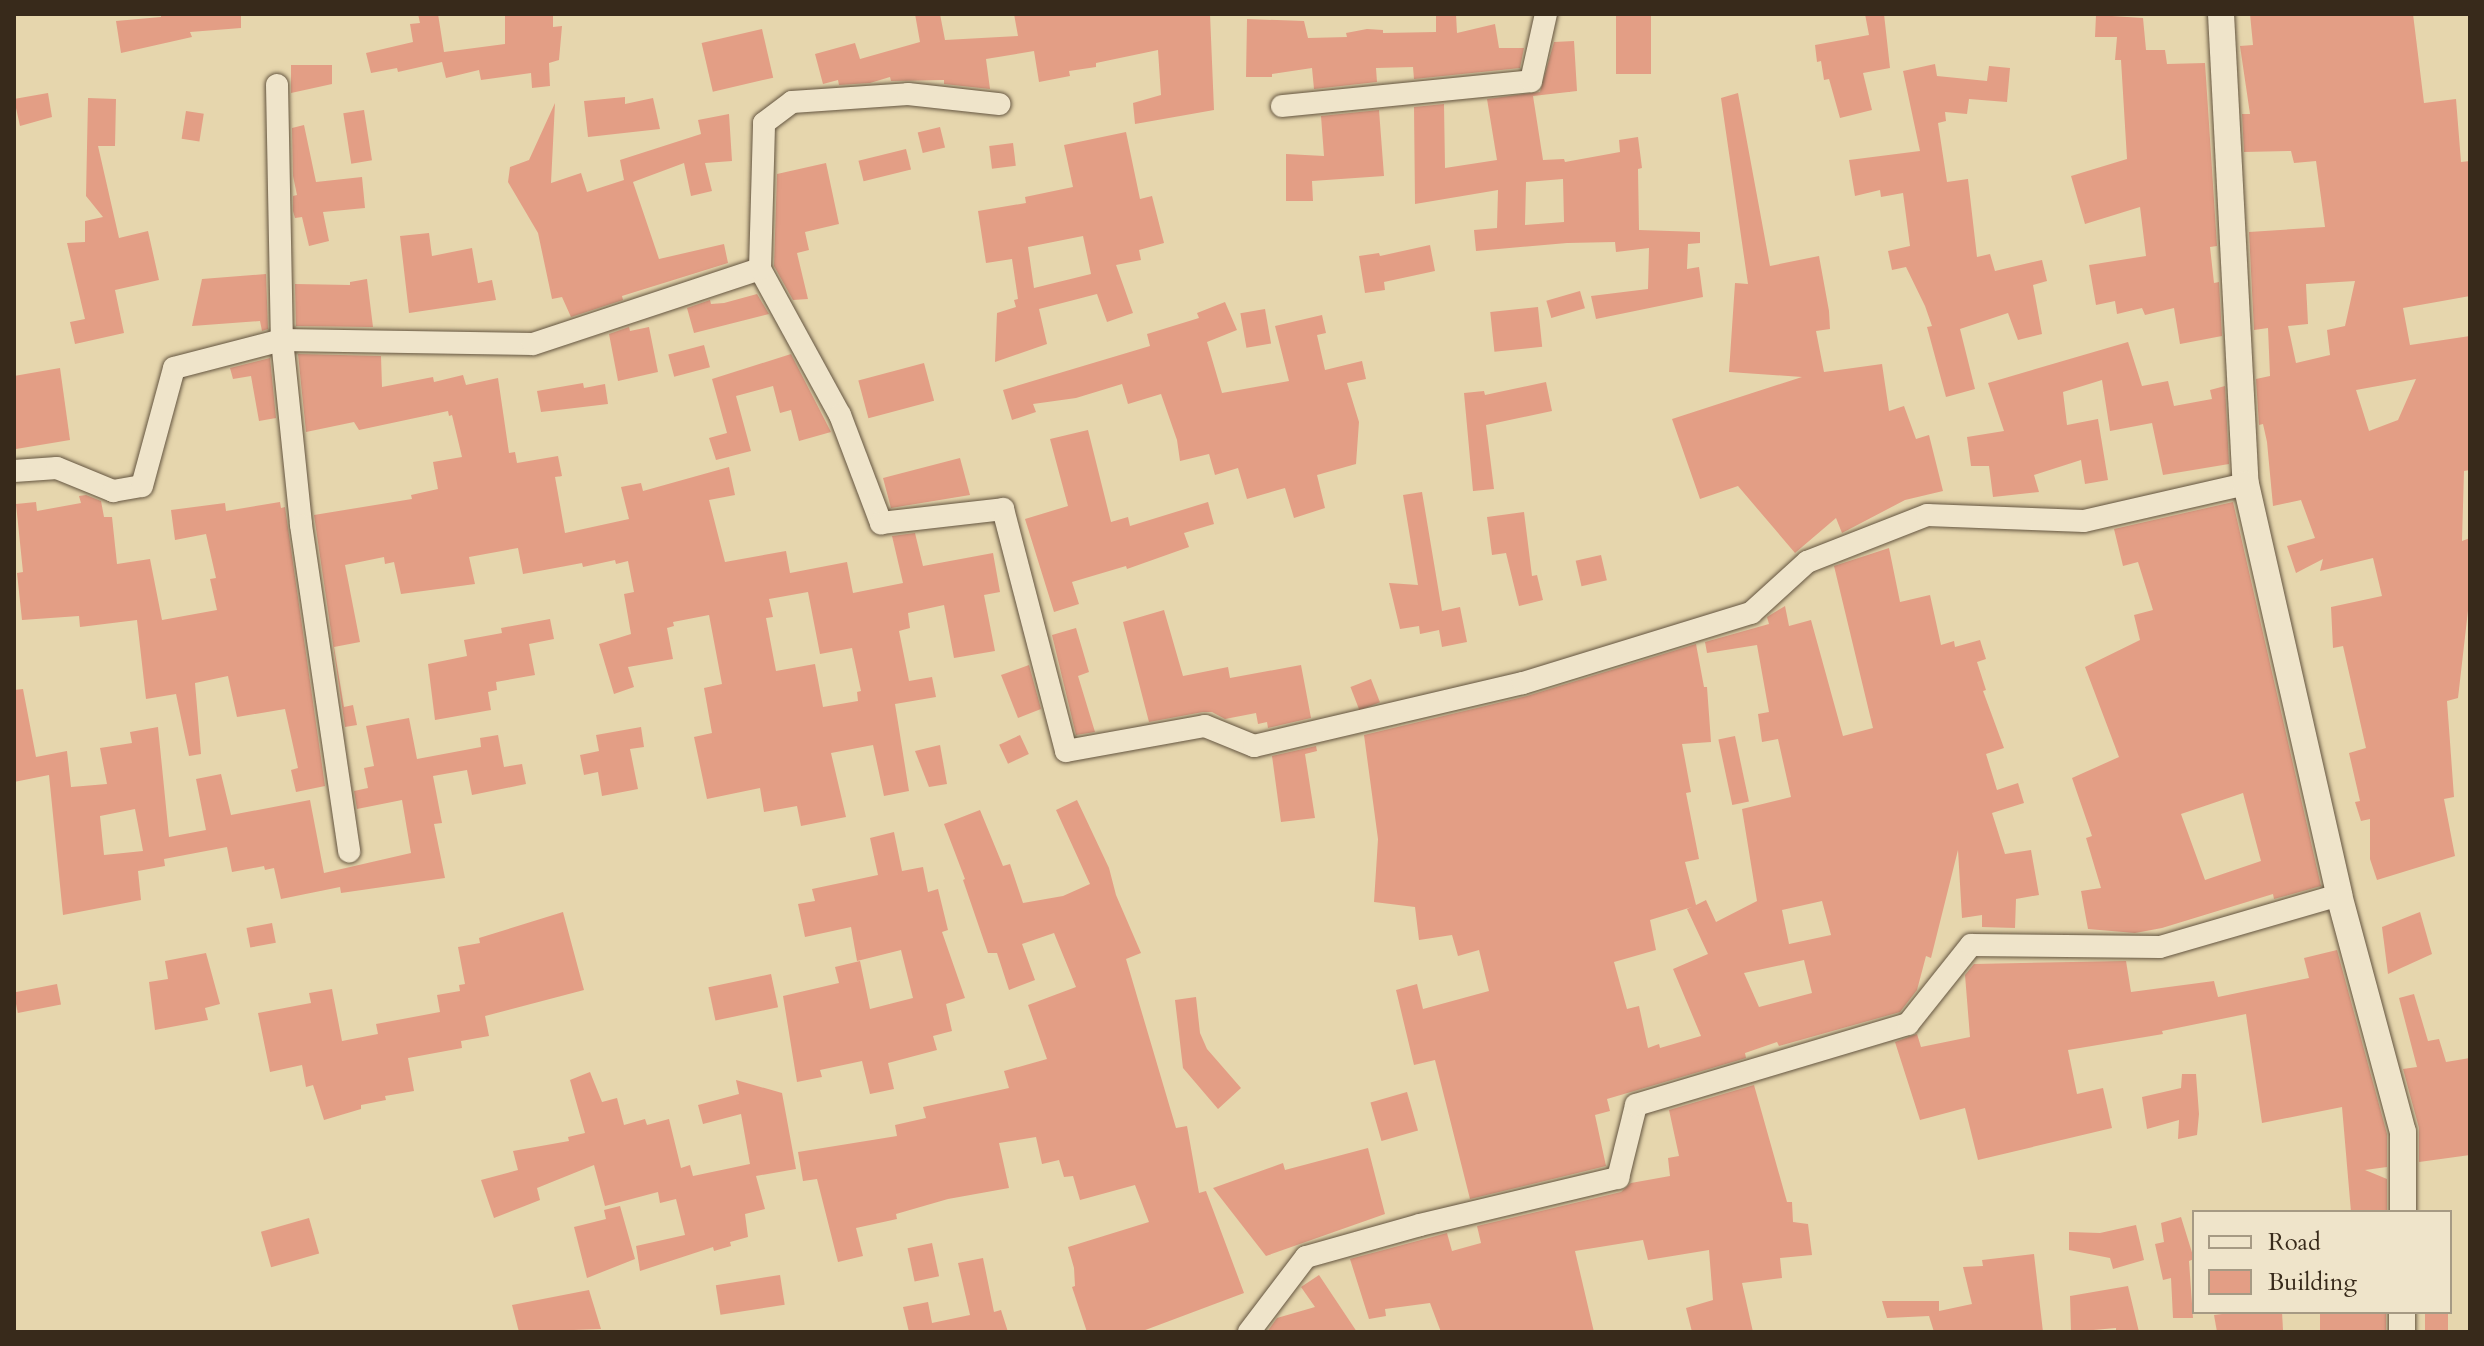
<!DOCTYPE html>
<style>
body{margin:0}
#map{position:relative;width:2484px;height:1346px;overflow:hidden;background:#e6d6ad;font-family:Cardo,serif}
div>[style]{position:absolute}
.building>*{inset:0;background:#e39e85;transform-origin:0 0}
.roads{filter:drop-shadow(0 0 2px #645540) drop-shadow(0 0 2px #645540)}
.minor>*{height:22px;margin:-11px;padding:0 11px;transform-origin:11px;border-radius:11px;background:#efe4ca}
.tertiary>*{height:26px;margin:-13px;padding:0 13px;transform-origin:13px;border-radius:13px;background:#efe4ca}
span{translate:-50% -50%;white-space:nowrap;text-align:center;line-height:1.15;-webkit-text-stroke:7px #efe4ca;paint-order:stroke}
.frame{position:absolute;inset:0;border:16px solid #382a1b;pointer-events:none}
.legend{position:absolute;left:2192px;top:1210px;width:260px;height:104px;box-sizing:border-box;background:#efe4ca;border:2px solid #a69a84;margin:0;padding:10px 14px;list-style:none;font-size:24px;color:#382a1b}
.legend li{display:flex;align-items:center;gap:16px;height:40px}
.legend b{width:40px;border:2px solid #a69a84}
</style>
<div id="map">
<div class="building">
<div style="clip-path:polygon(161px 14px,241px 14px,241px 28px,190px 32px,192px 37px,121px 53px,116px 21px,161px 17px)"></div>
<div style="clip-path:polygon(418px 14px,438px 14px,444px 52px,505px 44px,505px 14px,553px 14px,553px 27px,562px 26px,559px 60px,549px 63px,550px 86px,532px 88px,531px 73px,481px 80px,479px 70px,446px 78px,442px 62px,398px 72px,397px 68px,371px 73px,366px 53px,413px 42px,410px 24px,420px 23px)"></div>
<div style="clip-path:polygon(915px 14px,940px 14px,945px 40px,1018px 36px,1014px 14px,1210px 14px,1214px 110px,1135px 124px,1133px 103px,1161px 95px,1158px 50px,1096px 63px,1096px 67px,1069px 71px,1070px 76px,1039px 82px,1034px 51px,986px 59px,990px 89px,944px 84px,944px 80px,891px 81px,890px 77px,870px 83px,839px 85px,838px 80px,823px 84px,815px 54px,855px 43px,860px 59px,920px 42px)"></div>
<div style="clip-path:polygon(1436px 14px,1456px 14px,1457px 33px,1495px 24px,1499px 48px,1524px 48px,1520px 68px,1414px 79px,1413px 67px,1376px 68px,1377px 82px,1314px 89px,1312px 68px,1272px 74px,1272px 77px,1246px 77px,1247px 19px,1304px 21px,1308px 38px,1347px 37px,1346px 33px,1367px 29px,1383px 30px,1383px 33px,1436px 32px)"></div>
<div style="left:1616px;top:14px;width:35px;height:60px"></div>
<div style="clip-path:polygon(1865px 14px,1884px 14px,1890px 68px,1863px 73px,1872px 110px,1840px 118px,1829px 79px,1824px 80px,1821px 61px,1817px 62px,1815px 45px,1869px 35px)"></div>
<div style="clip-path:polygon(evenodd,2250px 14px,2413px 14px,2424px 103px,2456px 99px,2461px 162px,2470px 161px,2470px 296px,2403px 308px,2410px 345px,2470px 336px,2470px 470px,2464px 471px,2462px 541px,2470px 538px,2470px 593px,2458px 698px,2447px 701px,2454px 797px,2444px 799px,2455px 856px,2377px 880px,2370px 859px,2370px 819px,2361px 821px,2355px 802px,2360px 801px,2349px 753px,2366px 748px,2343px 646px,2333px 648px,2331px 607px,2382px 596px,2373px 558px,2320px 571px,2323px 559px,2296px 573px,2287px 546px,2315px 538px,2301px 500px,2273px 506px,2267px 442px,2263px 424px,2259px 425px,2256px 379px,2270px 376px,2268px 328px,2254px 330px,2249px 232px,2325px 227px,2316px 161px,2294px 163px,2291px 151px,2244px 152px,2242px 114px,2250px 114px,2240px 46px,2253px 45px,2250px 14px,2355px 281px,2345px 326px,2327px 330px,2330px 355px,2296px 363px,2288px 326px,2308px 324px,2306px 284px,2355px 281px,2250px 14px,2416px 379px,2398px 420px,2369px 431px,2356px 390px,2416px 379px)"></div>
<div style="clip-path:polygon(2096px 15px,2143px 18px,2146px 50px,2165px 50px,2167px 64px,2205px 63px,2217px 246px,2210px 247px,2214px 283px,2219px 282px,2222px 336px,2180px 344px,2174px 308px,2145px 315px,2142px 308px,2117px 314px,2115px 301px,2096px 305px,2089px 265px,2146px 256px,2140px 207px,2085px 224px,2071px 176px,2127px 159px,2121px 60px,2115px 60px,2117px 37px,2095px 37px)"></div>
<div style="left:762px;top:29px;width:50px;height:62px;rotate:77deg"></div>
<div style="clip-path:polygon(evenodd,1574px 41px,1577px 91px,1533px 96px,1543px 160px,1564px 159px,1565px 162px,1620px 152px,1619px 140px,1638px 137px,1642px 168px,1638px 169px,1639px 230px,1700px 232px,1700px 243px,1688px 244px,1687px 269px,1699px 267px,1703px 297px,1596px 319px,1591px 296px,1648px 289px,1649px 248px,1616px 252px,1615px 242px,1567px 243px,1476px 251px,1474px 230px,1497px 228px,1498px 190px,1415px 204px,1414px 107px,1444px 104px,1445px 168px,1497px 160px,1487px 99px,1540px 92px,1554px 42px,1574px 41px,1563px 179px,1564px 222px,1525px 225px,1526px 182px,1563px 179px)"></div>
<div style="clip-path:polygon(1935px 64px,1937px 76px,1987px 81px,1989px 66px,2010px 68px,2007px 102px,1969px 99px,1967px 114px,1945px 112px,1946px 121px,1938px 123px,1947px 182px,1968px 179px,1977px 257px,1990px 254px,1995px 271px,2042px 260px,2047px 281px,2033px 285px,2042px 334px,2018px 340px,2008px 313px,1960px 329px,1975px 389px,1946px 397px,1927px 327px,1932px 326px,1925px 306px,1906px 267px,1892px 270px,1888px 251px,1910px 246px,1903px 193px,1881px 197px,1880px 190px,1855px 196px,1849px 160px,1920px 151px,1903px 71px)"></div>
<div style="clip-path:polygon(291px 65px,332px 65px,332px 84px,291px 93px)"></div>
<div style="clip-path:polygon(48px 93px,52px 117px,20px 126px,14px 99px)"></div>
<div style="clip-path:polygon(1738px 93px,1770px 266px,1819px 256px,1829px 311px,1830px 329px,1816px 331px,1824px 372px,1882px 364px,1889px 411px,1904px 406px,1916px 439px,1929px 435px,1943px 491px,1905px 500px,1842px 533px,1836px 518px,1795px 553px,1738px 486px,1700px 499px,1672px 419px,1802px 377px,1729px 372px,1735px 283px,1748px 284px,1721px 98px)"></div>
<div style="clip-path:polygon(625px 97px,625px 104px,653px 98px,660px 129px,588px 137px,584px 101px)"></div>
<div style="clip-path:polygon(88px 98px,116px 99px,115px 146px,98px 146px,119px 238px,148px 231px,159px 280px,115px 290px,124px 333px,75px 344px,70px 322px,85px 319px,67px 243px,85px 242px,85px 221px,103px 217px,86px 196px)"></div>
<div style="clip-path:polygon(555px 103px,551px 183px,581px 173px,587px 192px,624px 180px,620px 160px,701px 134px,698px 120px,729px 114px,732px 161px,705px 163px,712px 191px,691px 196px,684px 163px,633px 182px,659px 259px,724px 244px,728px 263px,622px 296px,623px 300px,571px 317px,562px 297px,552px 299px,538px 233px,508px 182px,510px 167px,529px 160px)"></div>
<div style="left:364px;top:110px;width:51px;height:21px;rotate:81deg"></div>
<div style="clip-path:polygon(1379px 110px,1384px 176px,1312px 181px,1313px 201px,1286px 201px,1286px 154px,1324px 156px,1321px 116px)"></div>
<div style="left:186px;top:111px;width:18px;height:28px;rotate:9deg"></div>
<div style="clip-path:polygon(304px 125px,316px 182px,362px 177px,365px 208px,323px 212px,329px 241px,309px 246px,302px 217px,295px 218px,293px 211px,293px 196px,297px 195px,293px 176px,292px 128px)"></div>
<div style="left:940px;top:127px;width:21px;height:23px;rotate:76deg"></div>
<div style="clip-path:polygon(evenodd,1126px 132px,1140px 199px,1152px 196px,1164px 243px,1139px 250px,1141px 260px,1116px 265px,1133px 313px,1107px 322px,1097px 294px,1039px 309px,1047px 344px,995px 362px,997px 313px,1016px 307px,1014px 300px,1018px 299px,1012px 259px,986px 263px,978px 211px,1026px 203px,1025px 197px,1073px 187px,1064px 145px,1126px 132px,1083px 236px,1091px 274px,1034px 288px,1028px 247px,1083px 236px)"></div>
<div style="left:1013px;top:143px;width:23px;height:24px;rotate:83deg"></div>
<div style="left:906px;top:149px;width:21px;height:49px;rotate:76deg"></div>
<div style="clip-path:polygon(826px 163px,839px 224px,805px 232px,809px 250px,797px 253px,808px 299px,793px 300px,774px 266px,777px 174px)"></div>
<div style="clip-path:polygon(429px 233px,432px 256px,472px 248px,478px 283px,492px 280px,496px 300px,409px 313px,400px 236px)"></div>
<div style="clip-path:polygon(1430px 245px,1435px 271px,1384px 282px,1385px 290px,1365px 293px,1359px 256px,1379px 253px,1380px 256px)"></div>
<div style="clip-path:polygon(266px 274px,268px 329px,262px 331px,260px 321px,192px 326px,202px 279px)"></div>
<div style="clip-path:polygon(367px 279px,373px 327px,296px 326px,295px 284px,350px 285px,350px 282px)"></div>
<div style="left:1580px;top:291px;width:18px;height:35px;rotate:74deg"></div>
<div style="clip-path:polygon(757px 294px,769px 314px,694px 333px,687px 308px,710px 300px,711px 304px,724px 303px)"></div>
<div style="clip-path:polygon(1225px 302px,1237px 330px,1207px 342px,1222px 393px,1289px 381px,1275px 326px,1322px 315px,1326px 333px,1317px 335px,1325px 370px,1362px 361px,1366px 379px,1347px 383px,1359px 422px,1356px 464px,1317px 475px,1325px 508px,1294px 518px,1285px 488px,1247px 499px,1238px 468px,1215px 475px,1209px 454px,1180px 461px,1177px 440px,1161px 394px,1128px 404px,1122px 384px,1076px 398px,1033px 404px,1036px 412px,1012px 420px,1003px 390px,1150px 346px,1147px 334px,1199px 318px,1197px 313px)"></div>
<div style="left:1538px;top:307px;width:40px;height:48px;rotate:84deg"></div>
<div style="left:1265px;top:309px;width:35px;height:25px;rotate:80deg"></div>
<div style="clip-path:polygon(629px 327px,630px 331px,649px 327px,658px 372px,618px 381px,609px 334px)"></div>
<div style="clip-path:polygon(2128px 342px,2142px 386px,2168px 381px,2174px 406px,2212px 399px,2210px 390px,2225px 386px,2229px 464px,2163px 475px,2152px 423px,2110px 431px,2102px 380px,2063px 392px,2067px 425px,2098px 419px,2108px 480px,2085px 484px,2081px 460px,2034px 475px,2039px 492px,1993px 497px,1989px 466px,1971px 466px,1967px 437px,2004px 431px,1988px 383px)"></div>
<div style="left:704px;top:345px;width:23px;height:37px;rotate:75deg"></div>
<div style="clip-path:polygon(evenodd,298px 354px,381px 356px,382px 387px,433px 377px,434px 382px,463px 375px,466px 385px,498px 378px,509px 453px,515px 452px,517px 463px,558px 456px,562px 476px,555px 477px,565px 533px,629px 519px,621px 487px,641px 483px,643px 491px,729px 467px,735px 495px,709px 500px,725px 562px,786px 551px,790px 573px,847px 562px,853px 593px,903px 583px,892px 536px,915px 533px,923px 566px,993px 553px,1000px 592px,984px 595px,995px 651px,954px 658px,944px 605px,908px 613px,910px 628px,899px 631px,909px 681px,932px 677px,936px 697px,895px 704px,909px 791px,884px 796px,873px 745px,831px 753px,846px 817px,801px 826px,797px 806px,764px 812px,760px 788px,707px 799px,694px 737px,712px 733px,704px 688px,722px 684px,709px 615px,673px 622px,674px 626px,667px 628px,673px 659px,628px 667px,634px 687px,614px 694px,599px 644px,631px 634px,624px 594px,634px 592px,628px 561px,616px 564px,615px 560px,583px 567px,582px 563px,523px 574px,518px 548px,469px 557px,475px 584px,401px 594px,394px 562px,385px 564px,384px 557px,345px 565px,360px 642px,334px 647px,344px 707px,353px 705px,357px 725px,345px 727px,314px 515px,412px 499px,411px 495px,438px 489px,433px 462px,462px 457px,452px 415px,449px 416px,448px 411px,359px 430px,354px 422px,306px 432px,298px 354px,808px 592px,820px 654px,852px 648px,861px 691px,857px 692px,858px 701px,823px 707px,815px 664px,776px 671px,766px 618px,773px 617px,769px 599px,808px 592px)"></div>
<div style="clip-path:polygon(791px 354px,831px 432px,799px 441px,791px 410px,780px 413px,773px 386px,736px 396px,751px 451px,716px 460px,709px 438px,727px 433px,712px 379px)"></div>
<div style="clip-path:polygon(270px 358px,276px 418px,259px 421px,251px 376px,233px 379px,230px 368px)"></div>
<div style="left:924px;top:363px;width:39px;height:68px;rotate:75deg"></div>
<div style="clip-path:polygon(60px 368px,70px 440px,16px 449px,14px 376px)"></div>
<div style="clip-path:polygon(1546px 382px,1552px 411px,1486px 425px,1494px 489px,1473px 491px,1464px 393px,1484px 391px,1485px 395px)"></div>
<div style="clip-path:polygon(583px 383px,584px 388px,605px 384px,608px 404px,541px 412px,537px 391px)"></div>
<div style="clip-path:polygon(1088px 430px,1111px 522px,1128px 517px,1130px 526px,1208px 502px,1214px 524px,1184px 533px,1189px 547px,1127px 569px,1126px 566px,1072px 582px,1079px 604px,1054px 612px,1025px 519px,1068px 506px,1050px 439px)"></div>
<div style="clip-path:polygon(960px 458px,970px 495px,891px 508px,883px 478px)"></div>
<div style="clip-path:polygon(1422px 492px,1442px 611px,1460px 607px,1467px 642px,1442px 647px,1439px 630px,1420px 634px,1419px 626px,1400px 629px,1389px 583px,1418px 585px,1403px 495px)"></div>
<div style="clip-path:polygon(86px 495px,101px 501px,104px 517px,112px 517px,117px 564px,150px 559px,162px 620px,217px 610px,210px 579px,216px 578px,206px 534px,175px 540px,171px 510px,225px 503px,226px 511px,280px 502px,281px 508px,285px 507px,325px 786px,296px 792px,291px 770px,298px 768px,285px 709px,237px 717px,228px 676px,195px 683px,201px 754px,189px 756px,176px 694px,146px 699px,137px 620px,80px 627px,79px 616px,22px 620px,17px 573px,23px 572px,16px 504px,36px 502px,37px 511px,81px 503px,79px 496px)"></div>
<div style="clip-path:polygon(evenodd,2233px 502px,2321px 886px,2274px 899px,2273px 894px,2162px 928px,2135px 933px,2088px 929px,2081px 891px,2101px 888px,2086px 838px,2092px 836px,2072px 778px,2119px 757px,2085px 667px,2140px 640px,2134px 615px,2153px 610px,2138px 562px,2123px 566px,2114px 529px,2233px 502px,2243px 793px,2261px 861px,2205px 880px,2181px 814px,2243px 793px)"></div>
<div style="clip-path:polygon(1524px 512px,1532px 576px,1537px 575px,1543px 600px,1519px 606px,1506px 553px,1492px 555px,1487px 517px)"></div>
<div style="clip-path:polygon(evenodd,1889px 548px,1900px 602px,1930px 595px,1941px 645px,1954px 641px,1955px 647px,1980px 640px,1986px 659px,1977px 662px,1986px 690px,1983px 691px,2004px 748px,1986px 754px,1997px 790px,2018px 783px,2024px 803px,1992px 813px,2005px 854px,2031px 850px,2039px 895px,2016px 899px,2015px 928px,1982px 927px,1982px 915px,1962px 918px,1958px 850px,1931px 958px,1926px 956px,1917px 990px,1900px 1012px,1779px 1046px,1777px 1042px,1745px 1053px,1746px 1058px,1607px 1099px,1610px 1111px,1595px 1115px,1606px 1166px,1470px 1199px,1435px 1060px,1414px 1065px,1396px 990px,1417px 984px,1423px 1009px,1489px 991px,1479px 950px,1458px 956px,1452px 935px,1419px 940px,1415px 907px,1374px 902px,1378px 839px,1364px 735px,1527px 696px,1696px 644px,1704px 687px,1707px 687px,1711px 742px,1682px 744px,1691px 792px,1686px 793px,1699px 859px,1685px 862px,1696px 905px,1706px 900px,1716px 922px,1757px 901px,1742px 809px,1791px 797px,1778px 739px,1762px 742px,1758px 714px,1769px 712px,1757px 645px,1707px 653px,1705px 642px,1769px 624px,1767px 617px,1785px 606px,1789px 626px,1811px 620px,1843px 736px,1873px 728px,1834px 566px,1889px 548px,1822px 901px,1831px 935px,1789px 944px,1782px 910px,1822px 901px,1889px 548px,1692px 907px,1687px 909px,1708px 954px,1673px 969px,1701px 1036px,1660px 1048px,1659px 1044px,1648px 1048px,1639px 1006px,1627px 1009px,1614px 962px,1656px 950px,1650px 920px,1692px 907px,1889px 548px,1804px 960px,1812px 993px,1759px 1007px,1744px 973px,1804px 960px)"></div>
<div style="left:1601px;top:555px;width:26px;height:26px;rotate:77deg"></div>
<div style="clip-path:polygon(1164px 610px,1183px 676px,1228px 667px,1230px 678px,1301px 665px,1311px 718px,1268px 728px,1267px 722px,1258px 724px,1256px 713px,1225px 719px,1212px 712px,1203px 712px,1149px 722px,1123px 622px)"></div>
<div style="clip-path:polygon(550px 619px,554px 639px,529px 644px,535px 675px,496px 682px,497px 690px,488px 692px,491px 710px,435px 720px,428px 664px,467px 656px,464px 640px,502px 633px,501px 628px)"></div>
<div style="clip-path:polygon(1076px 628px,1089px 672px,1078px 676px,1095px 732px,1076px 735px,1052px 635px)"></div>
<div style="clip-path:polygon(1029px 665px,1041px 709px,1018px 718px,1001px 675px)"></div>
<div style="left:1371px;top:679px;width:25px;height:22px;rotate:69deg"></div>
<div style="clip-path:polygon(evenodd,23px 689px,36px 757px,67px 751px,71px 787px,107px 784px,100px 748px,132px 743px,130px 732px,158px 727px,169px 837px,206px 830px,196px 779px,221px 774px,231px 815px,310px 800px,324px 873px,411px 853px,402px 800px,357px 809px,354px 791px,368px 788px,364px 768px,374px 766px,366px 726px,409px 718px,417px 759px,481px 747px,480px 738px,498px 735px,504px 767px,522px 764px,526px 784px,472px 795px,467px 770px,433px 776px,442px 823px,434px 824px,445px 878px,341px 893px,340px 887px,281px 899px,274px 868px,265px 870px,264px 866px,232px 872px,227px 847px,164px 859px,165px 866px,138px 871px,141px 900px,63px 915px,49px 775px,14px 782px,14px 690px,23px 689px,135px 809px,143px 851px,104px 855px,100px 816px,135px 809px)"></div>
<div style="clip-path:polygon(641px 727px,644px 747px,630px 749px,638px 789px,602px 796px,598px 772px,584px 775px,580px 755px,599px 751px,596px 735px)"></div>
<div style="left:1020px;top:735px;width:21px;height:23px;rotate:65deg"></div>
<div style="left:1735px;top:736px;width:67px;height:17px;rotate:78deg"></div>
<div style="clip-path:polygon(940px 745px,947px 784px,929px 787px,915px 751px)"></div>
<div style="clip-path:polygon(1316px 746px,1317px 751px,1305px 754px,1315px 818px,1281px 822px,1272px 756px)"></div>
<div style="clip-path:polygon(1077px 800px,1109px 868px,1116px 895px,1141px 953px,1126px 959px,1176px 1128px,1187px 1126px,1199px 1193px,1206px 1191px,1244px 1293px,1140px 1332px,1087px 1332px,1072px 1287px,1075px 1286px,1074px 1268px,1068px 1247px,1149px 1222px,1135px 1185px,1080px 1200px,1073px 1176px,1064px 1177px,1059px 1160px,1042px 1164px,1036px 1137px,999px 1143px,1009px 1188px,948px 1199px,896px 1214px,897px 1219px,856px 1228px,863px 1256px,838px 1262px,817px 1179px,803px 1181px,798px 1152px,897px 1136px,895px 1125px,926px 1118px,923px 1107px,1009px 1088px,1004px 1071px,1047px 1059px,1028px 1005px,1076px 987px,1054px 933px,1022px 944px,1035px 980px,1009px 990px,997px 953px,988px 953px,963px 880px,965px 879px,944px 824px,980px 810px,1003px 866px,1010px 864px,1023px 903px,1063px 896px,1090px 884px,1056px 810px)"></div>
<div style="clip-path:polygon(894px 832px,902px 871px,923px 867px,928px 892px,938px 889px,948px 930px,942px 932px,965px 998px,946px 1004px,952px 1031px,933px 1036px,937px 1050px,888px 1063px,894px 1089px,870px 1094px,862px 1061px,820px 1070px,822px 1077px,797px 1082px,783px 996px,839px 983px,835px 967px,860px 961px,870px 1009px,913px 998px,901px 950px,857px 961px,851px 927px,805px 937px,798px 904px,815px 901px,812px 889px,878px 875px,870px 838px)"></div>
<div style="clip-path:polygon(563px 912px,584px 990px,485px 1016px,489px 1036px,461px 1041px,462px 1048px,408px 1058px,414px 1091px,385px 1096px,386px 1100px,361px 1105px,361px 1109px,324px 1120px,313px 1085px,306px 1087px,302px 1065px,270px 1072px,258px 1013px,311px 1003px,309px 993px,332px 989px,342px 1041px,378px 1034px,376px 1024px,440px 1012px,437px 995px,460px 991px,459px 985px,465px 984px,458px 947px,480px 943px,479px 938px)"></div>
<div style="clip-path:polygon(2420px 912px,2432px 954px,2388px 974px,2382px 927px)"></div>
<div style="left:272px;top:923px;width:20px;height:26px;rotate:79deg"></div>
<div style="clip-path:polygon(2337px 950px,2387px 1134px,2387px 1167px,2365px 1170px,2387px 1179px,2387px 1212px,2351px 1212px,2342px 1107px,2262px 1123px,2246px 1014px,2162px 1031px,2163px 1034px,2068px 1050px,2077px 1094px,2103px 1088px,2112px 1128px,1978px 1160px,1965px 1108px,1920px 1120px,1895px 1042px,1917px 1034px,1921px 1047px,1970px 1037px,1965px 975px,1974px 964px,2126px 961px,2131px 992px,2214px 981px,2218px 997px,2309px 978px,2304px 958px)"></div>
<div style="clip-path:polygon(206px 953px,220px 1004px,205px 1008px,208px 1020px,155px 1030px,149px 982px,168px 979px,165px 961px)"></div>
<div style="left:771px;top:974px;width:34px;height:64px;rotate:78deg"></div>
<div style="left:57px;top:984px;width:21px;height:44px;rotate:79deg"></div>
<div style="clip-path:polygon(2414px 994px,2428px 1041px,2439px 1039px,2446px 1062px,2470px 1058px,2470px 1155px,2419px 1162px,2419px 1128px,2403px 1069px,2417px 1067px,2399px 998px)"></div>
<div style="clip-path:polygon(1196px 997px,1200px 1033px,1207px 1049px,1241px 1088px,1218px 1109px,1183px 1068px,1175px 1000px)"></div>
<div style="clip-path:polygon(590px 1072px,602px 1102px,617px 1098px,624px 1125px,645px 1119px,647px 1125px,669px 1119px,681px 1168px,690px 1165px,693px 1176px,750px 1164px,741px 1114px,703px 1124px,698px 1105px,739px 1094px,736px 1080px,782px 1093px,796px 1169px,756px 1176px,765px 1209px,745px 1214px,748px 1237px,730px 1242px,731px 1246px,714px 1251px,713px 1247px,640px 1271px,636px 1246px,685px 1235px,676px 1199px,660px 1203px,658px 1192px,605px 1206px,594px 1165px,537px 1188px,540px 1200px,494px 1218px,481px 1180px,518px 1170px,513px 1151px,569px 1141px,568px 1137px,585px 1133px,570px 1080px)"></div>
<div style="clip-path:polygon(2182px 1074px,2196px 1074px,2199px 1114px,2197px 1135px,2178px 1139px,2179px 1120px,2147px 1129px,2142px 1097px,2181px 1088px)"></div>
<div style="clip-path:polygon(1754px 1085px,1787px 1202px,1792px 1202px,1793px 1222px,1808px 1224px,1812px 1255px,1780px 1258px,1782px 1278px,1742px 1283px,1753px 1332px,1692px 1332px,1686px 1308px,1713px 1300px,1709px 1250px,1648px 1260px,1643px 1240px,1575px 1251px,1594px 1332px,1441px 1332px,1430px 1303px,1385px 1309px,1386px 1316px,1369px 1319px,1350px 1259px,1447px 1233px,1452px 1251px,1481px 1243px,1477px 1226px,1621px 1192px,1631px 1183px,1670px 1176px,1668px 1158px,1679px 1156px,1669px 1110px)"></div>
<div style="left:1407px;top:1092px;width:40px;height:38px;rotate:74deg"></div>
<div style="clip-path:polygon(1368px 1148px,1385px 1214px,1266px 1256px,1213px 1188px,1283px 1163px,1285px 1170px)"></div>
<div style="clip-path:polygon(620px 1206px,635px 1259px,587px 1278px,574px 1227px,606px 1219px,604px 1210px)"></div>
<div style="clip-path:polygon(2181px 1217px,2194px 1259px,2189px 1261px,2193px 1318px,2173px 1318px,2171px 1278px,2163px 1280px,2155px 1244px,2164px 1242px,2161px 1223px)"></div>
<div style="left:309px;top:1218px;width:37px;height:50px;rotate:74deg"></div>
<div style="clip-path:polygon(2136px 1225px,2144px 1260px,2113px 1269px,2110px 1258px,2069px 1250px,2069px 1232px,2100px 1233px)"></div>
<div style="left:932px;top:1243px;width:34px;height:25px;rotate:78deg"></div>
<div style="clip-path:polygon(2034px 1254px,2043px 1332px,1934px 1332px,1929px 1316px,1887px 1318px,1882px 1301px,1939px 1301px,1939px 1311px,1972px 1304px,1963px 1267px,1983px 1266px,1982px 1260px)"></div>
<div style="clip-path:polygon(983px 1258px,994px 1312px,1001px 1310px,1008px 1332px,909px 1332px,903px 1307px,928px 1302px,932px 1323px,970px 1315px,958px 1263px)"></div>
<div style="left:780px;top:1275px;width:30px;height:65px;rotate:81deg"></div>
<div style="clip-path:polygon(1319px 1275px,1357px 1332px,1267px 1332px,1277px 1318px,1315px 1307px,1301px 1287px)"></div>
<div style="clip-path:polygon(2128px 1286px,2139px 1332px,2116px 1332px,2116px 1328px,2071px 1332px,2070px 1296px)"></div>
<div style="clip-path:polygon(589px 1290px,601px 1329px,519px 1332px,512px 1305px)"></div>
<div style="clip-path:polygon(2238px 1312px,2282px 1312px,2283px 1330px,2217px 1332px,2214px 1315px)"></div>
<div style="left:2320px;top:1312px;width:66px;height:20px"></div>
<div style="left:2425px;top:1312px;width:23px;height:20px"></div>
</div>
<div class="roads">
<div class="minor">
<div style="left:277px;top:85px;width:255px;rotate:88.9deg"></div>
<div style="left:282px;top:340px;width:186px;rotate:84.1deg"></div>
<div style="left:301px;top:525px;width:330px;rotate:81.6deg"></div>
<div style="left:1282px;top:106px;width:250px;rotate:-5.7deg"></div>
<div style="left:1531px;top:81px;width:69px;rotate:-77.4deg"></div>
<div style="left:760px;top:269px;width:166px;rotate:61.3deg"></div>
<div style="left:840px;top:415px;width:116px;rotate:69.2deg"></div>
<div style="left:881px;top:523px;width:123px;rotate:-6.5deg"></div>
<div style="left:1003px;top:509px;width:250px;rotate:75.4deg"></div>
<div style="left:1066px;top:751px;width:141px;rotate:-10.2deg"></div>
<div style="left:1205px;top:726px;width:53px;rotate:22.2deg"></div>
<div style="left:1254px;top:746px;width:276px;rotate:-13.2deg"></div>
<div style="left:1523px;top:683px;width:239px;rotate:-17.1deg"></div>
<div style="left:1751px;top:613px;width:76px;rotate:-42.3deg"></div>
<div style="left:1807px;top:562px;width:129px;rotate:-21.4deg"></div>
<div style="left:1927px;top:515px;width:157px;rotate:2.2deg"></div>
<div style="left:2084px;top:521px;width:166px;rotate:-12.9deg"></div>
<div style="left:14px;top:471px;width:43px;rotate:-4deg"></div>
<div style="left:57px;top:468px;width:61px;rotate:22.3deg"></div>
<div style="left:113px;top:491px;width:29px;rotate:-10deg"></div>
<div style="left:142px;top:486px;width:122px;rotate:-74.8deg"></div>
<div style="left:174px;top:368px;width:112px;rotate:-14.5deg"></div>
<div style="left:282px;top:340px;width:251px;rotate:0.9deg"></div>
<div style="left:533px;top:344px;width:239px;rotate:-18.3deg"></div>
<div style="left:760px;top:269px;width:146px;rotate:-88.4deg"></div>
<div style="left:764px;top:123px;width:35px;rotate:-37deg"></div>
<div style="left:792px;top:102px;width:116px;rotate:-3.9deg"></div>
<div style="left:908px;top:94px;width:92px;rotate:6.3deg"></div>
<div style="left:1249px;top:1332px;width:94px;rotate:-52.8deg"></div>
<div style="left:1306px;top:1257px;width:118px;rotate:-15.7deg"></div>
<div style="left:1420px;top:1225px;width:204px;rotate:-13.4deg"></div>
<div style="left:1618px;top:1178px;width:75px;rotate:-76.1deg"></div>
<div style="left:1636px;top:1105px;width:284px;rotate:-16.6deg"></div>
<div style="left:1908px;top:1024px;width:101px;rotate:-51.4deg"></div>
<div style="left:1971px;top:945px;width:189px;rotate:0.6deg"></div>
<div style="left:2160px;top:947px;width:186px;rotate:-16.2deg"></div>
</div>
<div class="tertiary">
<div style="left:2221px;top:14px;width:471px;rotate:87deg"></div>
<div style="left:2246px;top:484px;width:421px;rotate:77.2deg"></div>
<div style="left:2339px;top:895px;width:245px;rotate:74.9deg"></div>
<div style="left:2403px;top:1132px;width:80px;rotate:90deg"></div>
<div style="left:2402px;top:1332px;width:20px;rotate:-90deg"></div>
</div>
</div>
<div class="frame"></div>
<ul class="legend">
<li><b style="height:10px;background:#efe4ca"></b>Road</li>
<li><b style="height:22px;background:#e39e85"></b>Building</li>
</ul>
</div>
